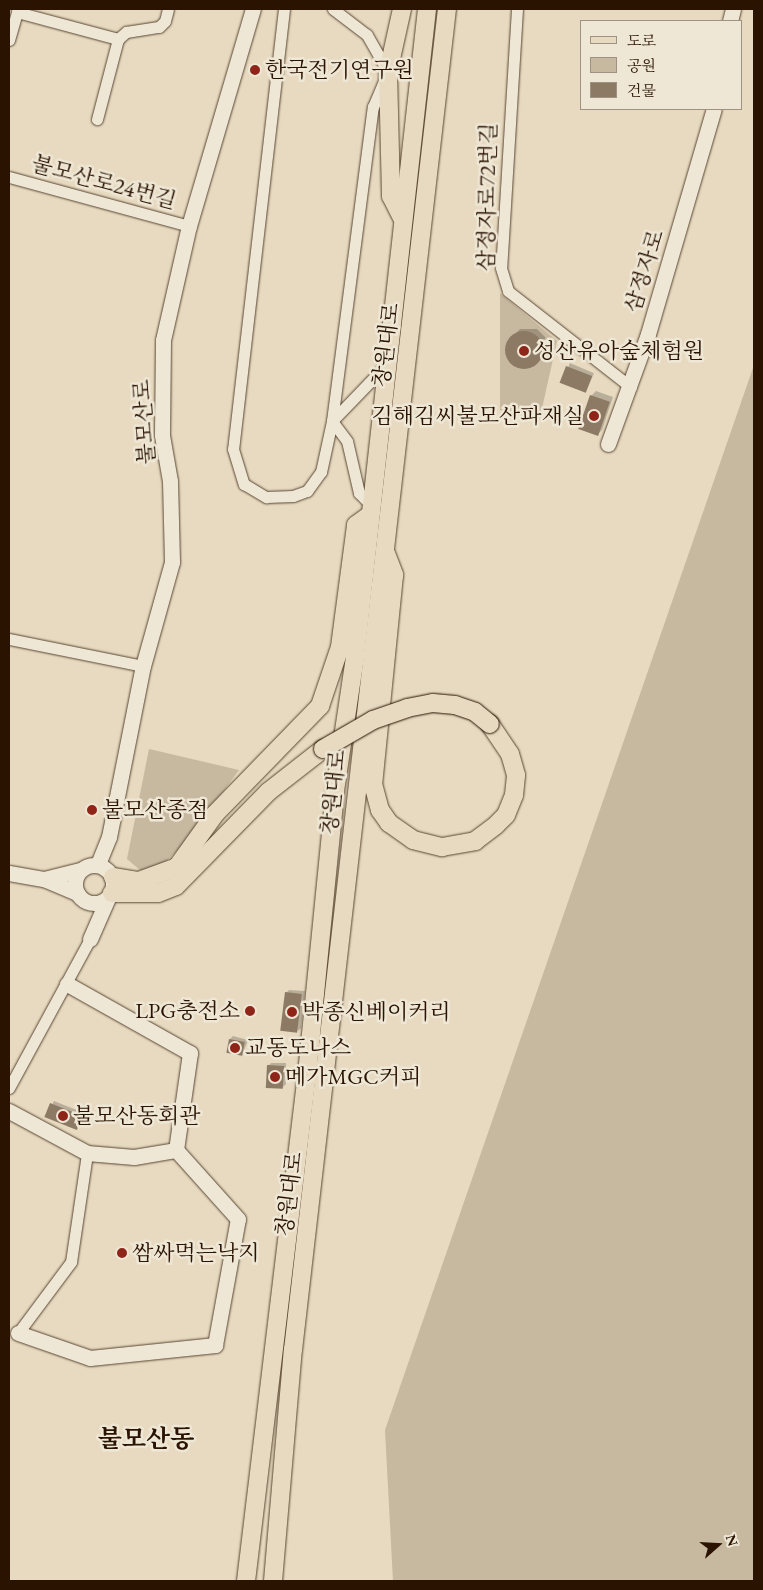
<!DOCTYPE html>
<meta charset="utf-8">
<style>
body{margin:0}
#map{position:relative;width:763px;height:1590px;overflow:hidden;background:#e7dac0;font-family:"EB Garamond","Noto Serif KR",serif}
div>[style]{position:absolute}
.green>*{inset:0;background:#c7b8a0}
.shadow>*{inset:0;background:#0003;transform-origin:0 0}
.building>*{inset:0;background:#8c7a64;transform-origin:0 0}
.round{border-radius:50%}
.roads{filter:drop-shadow(0 0 1px #594531) drop-shadow(0 0 1px #594531)}
.street>*{height:11px;margin:-5.5px;padding:0 5.5px;transform-origin:5.5px;border-radius:5.5px;background:#efe7d6}
.secondary>*{height:15px;margin:-7.5px;padding:0 7.5px;transform-origin:7.5px;border-radius:7.5px;background:#efe7d6}
.secondary>.ring{margin:-7.5px;padding:0;box-sizing:content-box;background:none;border:15px solid #efe7d6;border-radius:50%}
.primary>*{height:18px;margin:-9px;padding:0 9px;transform-origin:9px;border-radius:9px;background:#e7dac0}
.bridges{filter:drop-shadow(0 0 1px #2a1301) drop-shadow(0 0 1px #2a1301)}
.primary-bridge>*{height:18px;margin:-9px;padding:0 9px;transform-origin:9px;border-radius:9px;background:#e7dac0}
.dots>*{width:14px;height:14px;translate:-50% -50%;box-sizing:border-box;border:2px solid #efe7d6;border-radius:50%}
span{translate:-50% -50%;white-space:nowrap;text-align:center;line-height:1.15;-webkit-text-stroke:5px #efe7d6;paint-order:stroke}
.poi-label{font-size:22px;color:#2a1301}
.left{translate:0 -50%;text-align:left}
.right{translate:-100% -50%;text-align:right}
.street-label{font-size:22px;color:#2a1301}
.quarter-label{font-size:25px;color:#2a1301;font-weight:700}
.frame{position:absolute;inset:0;border:10px solid #2a1301;pointer-events:none}
.legend{position:absolute;left:580px;top:20px;width:162px;height:90px;box-sizing:border-box;background:#efe7d6;border:1px solid #a09281;margin:0;padding:6px 9px;list-style:none;font-size:15px;color:#2a1301}
.legend li{display:flex;align-items:center;gap:10px;height:25px}
.legend b{width:25px;border:1px solid #a09281}
.north{position:absolute;left:693px;top:1520px;width:50px;height:50px;-webkit-text-stroke:4px #efe7d6;paint-order:stroke;rotate:71deg;font-size:14px;font-weight:700;line-height:20px;text-align:center;color:#2a1301}
.north::after{content:'';display:block;margin:auto;width:18px;height:22px;background:#2a1301;clip-path:polygon(50% 0,100% 100%,50% 72%,0 100%)}
</style>
<div id="map">
<div class="green">
<div style="clip-path:polygon(500px 293px,557px 341px,539px 422px,500px 410px)"></div>
<div style="clip-path:polygon(754px 365px,754px 1581px,393px 1581px,385px 1430px)"></div>
<div style="clip-path:polygon(149px 749px,239px 770px,188px 840px,160px 867px,141px 871px,127px 859px)"></div>
</div>
<div class="shadow">
<div style="clip-path:polygon(520px 329px,537px 329px,545px 337px,547px 349px,535px 364px,524px 368px,509px 360px,507px 343px)"></div>
<div style="left:570px;top:363px;width:26px;height:21px;rotate:23deg"></div>
<div style="clip-path:polygon(596px 391px,613px 397px,602px 430px,597px 435px,591px 396px)"></div>
<div style="clip-path:polygon(289px 990px,305px 991px,301px 1028px,298px 1031px,286px 993px)"></div>
<div style="clip-path:polygon(233px 1036px,248px 1040px,242px 1056px,230px 1039px)"></div>
<div style="clip-path:polygon(271px 1063px,286px 1063px,286px 1084px,283px 1087px,268px 1066px)"></div>
<div style="clip-path:polygon(54px 1101px,84px 1113px,75px 1128px,46px 1116px)"></div>
</div>
<div class="building">
<div class="round" style="left:505px;top:331px;width:38px;height:38px"></div>
<div style="left:566px;top:366px;width:28px;height:18px;rotate:21deg"></div>
<div style="left:590px;top:395px;width:21px;height:36px;rotate:19deg"></div>
<div style="left:285px;top:992px;width:17px;height:39px;rotate:7deg"></div>
<div style="left:229px;top:1039px;width:16px;height:14px;rotate:11deg"></div>
<div style="left:267px;top:1065px;width:17px;height:23px;rotate:3deg"></div>
<div style="left:50px;top:1103px;width:35px;height:15px;rotate:22deg"></div>
</div>
<div class="roads">
<div class="street">
<div style="left:284px;top:9px;width:443px;rotate:96.6deg"></div>
<div style="left:233px;top:449px;width:37px;rotate:73deg"></div>
<div style="left:244px;top:484px;width:26px;rotate:31deg"></div>
<div style="left:266px;top:497px;width:27px;rotate:-2deg"></div>
<div style="left:293px;top:496px;width:15px;rotate:-20deg"></div>
<div style="left:307px;top:491px;width:24px;rotate:-54deg"></div>
<div style="left:321px;top:472px;width:52px;rotate:-77.8deg"></div>
<div style="left:332px;top:421px;width:317px;rotate:-82.6deg"></div>
<div style="left:373px;top:107px;width:38px;rotate:-67deg"></div>
<div style="left:388px;top:72px;width:43px;rotate:-119.6deg"></div>
<div style="left:367px;top:35px;width:43px;rotate:-142.6deg"></div>
<div style="left:517px;top:9px;width:259px;rotate:93.5deg"></div>
<div style="left:501px;top:268px;width:24px;rotate:73deg"></div>
<div style="left:508px;top:291px;width:156px;rotate:38deg"></div>
<div style="left:17px;top:12px;width:105px;rotate:15deg"></div>
<div style="left:118px;top:39px;width:83px;rotate:104.7deg"></div>
<div style="left:118px;top:39px;width:11px;rotate:-41deg"></div>
<div style="left:126px;top:32px;width:33px;rotate:-9deg"></div>
<div style="left:159px;top:27px;width:8px;rotate:-45deg"></div>
<div style="left:165px;top:21px;width:12px;rotate:-76deg"></div>
<div style="left:9px;top:40px;width:32px;rotate:-74deg"></div>
<div style="left:9px;top:177px;width:187px;rotate:15.2deg"></div>
<div style="left:371px;top:505px;width:17px;rotate:-135deg"></div>
<div style="left:359px;top:493px;width:53px;rotate:-103deg"></div>
<div style="left:347px;top:441px;width:25px;rotate:-127deg"></div>
<div style="left:332px;top:421px;width:78px;rotate:-46deg"></div>
<div style="left:9px;top:639px;width:137px;rotate:11.4deg"></div>
<div style="left:9px;top:1088px;width:170px;rotate:-61.5deg"></div>
<div style="left:18px;top:1333px;width:89px;rotate:-53.3deg"></div>
<div style="left:71px;top:1262px;width:110px;rotate:-81.6deg"></div>
</div>
<div class="secondary">
<div style="left:730px;top:21px;width:12px;rotate:-76deg"></div>
<div style="left:608px;top:444px;width:117px;rotate:-70deg"></div>
<div style="left:648px;top:334px;width:234px;rotate:-73.7deg"></div>
<div style="left:98px;top:864px;width:29px;rotate:-68deg"></div>
<div style="left:109px;top:837px;width:174px;rotate:-78.8deg"></div>
<div style="left:143px;top:666px;width:108px;rotate:-74.4deg"></div>
<div style="left:172px;top:562px;width:81px;rotate:-91.4deg"></div>
<div style="left:170px;top:481px;width:47px;rotate:-99.9deg"></div>
<div style="left:162px;top:435px;width:95px;rotate:-89.4deg"></div>
<div style="left:163px;top:340px;width:117px;rotate:-77.2deg"></div>
<div style="left:189px;top:226px;width:226px;rotate:-73.6deg"></div>
<div class="ring" style="left:75px;top:865px;width:23px;height:23px"></div>
<div style="left:9px;top:873px;width:36px;rotate:10deg"></div>
<div style="left:44px;top:879px;width:36px;rotate:23deg"></div>
<div style="left:44px;top:879px;width:37px;rotate:-14deg"></div>
<div style="left:90px;top:939px;width:45px;rotate:-66.3deg"></div>
<div style="left:9px;top:1111px;width:89px;rotate:28.3deg"></div>
<div style="left:87px;top:1153px;width:47px;rotate:4.9deg"></div>
<div style="left:134px;top:1157px;width:43px;rotate:-9.5deg"></div>
<div style="left:176px;top:1150px;width:98px;rotate:-81.8deg"></div>
<div style="left:190px;top:1053px;width:141px;rotate:-150.7deg"></div>
<div style="left:18px;top:1333px;width:76px;rotate:19.1deg"></div>
<div style="left:90px;top:1358px;width:126px;rotate:-5.9deg"></div>
<div style="left:215px;top:1345px;width:128px;rotate:-79.7deg"></div>
<div style="left:238px;top:1219px;width:93px;rotate:-131.9deg"></div>
</div>
<div class="primary">
<div style="left:402px;top:9px;width:65px;rotate:102.5deg"></div>
<div style="left:388px;top:72px;width:124px;rotate:88.6deg"></div>
<div style="left:391px;top:196px;width:27px;rotate:63deg"></div>
<div style="left:385px;top:551px;width:26px;rotate:69deg"></div>
<div style="left:394px;top:575px;width:210px;rotate:95.7deg"></div>
<div style="left:373px;top:784px;width:27px;rotate:75deg"></div>
<div style="left:380px;top:810px;width:16px;rotate:55deg"></div>
<div style="left:389px;top:823px;width:29px;rotate:35deg"></div>
<div style="left:413px;top:840px;width:30px;rotate:14deg"></div>
<div style="left:442px;top:847px;width:34px;rotate:-10deg"></div>
<div style="left:475px;top:841px;width:26px;rotate:-37deg"></div>
<div style="left:496px;top:825px;width:14px;rotate:-45deg"></div>
<div style="left:506px;top:815px;width:22px;rotate:-68deg"></div>
<div style="left:514px;top:795px;width:20px;rotate:-84deg"></div>
<div style="left:516px;top:775px;width:22px;rotate:-106deg"></div>
<div style="left:510px;top:754px;width:36px;rotate:-124deg"></div>
<div style="left:113px;top:877px;width:26px;rotate:9deg"></div>
<div style="left:139px;top:881px;width:40px;rotate:-20.2deg"></div>
<div style="left:177px;top:867px;width:65px;rotate:-54.4deg"></div>
<div style="left:215px;top:814px;width:151px;rotate:-45.8deg"></div>
<div style="left:320px;top:706px;width:62px;rotate:-71.3deg"></div>
<div style="left:340px;top:647px;width:123px;rotate:-82.5deg"></div>
<div style="left:356px;top:525px;width:14px;rotate:-36deg"></div>
<div style="left:112px;top:893px;width:46px"></div>
<div style="left:158px;top:893px;width:19px;rotate:-21deg"></div>
<div style="left:176px;top:886px;width:132px;rotate:-45.6deg"></div>
<div style="left:268px;top:792px;width:70px;rotate:-38deg"></div>
<div style="left:246px;top:1581px;width:511px;rotate:-83.14deg"></div>
<div style="left:307px;top:1074px;width:284px;rotate:-84.3deg"></div>
<div style="left:335px;top:791px;width:135px;rotate:-81.5deg"></div>
<div style="left:355px;top:657px;width:652px;rotate:-83.66deg"></div>
<div style="left:273px;top:1581px;width:232px;rotate:-85.1deg"></div>
<div style="left:293px;top:1350px;width:1350px;rotate:-83.45deg"></div>
</div>
</div>
<div class="bridges">
<div class="primary-bridge">
<div style="left:323px;top:749px;width:58px;rotate:-30.1deg"></div>
<div style="left:373px;top:720px;width:36px;rotate:-19deg"></div>
<div style="left:407px;top:708px;width:26px;rotate:-11deg"></div>
<div style="left:433px;top:703px;width:22px;rotate:5deg"></div>
<div style="left:455px;top:705px;width:21px;rotate:19deg"></div>
<div style="left:475px;top:712px;width:19px;rotate:39deg"></div>
</div>
</div>
<div class="dots">
<div style="left:255px;top:70px;background:#8f2418"></div>
<div style="left:524px;top:351px;background:#8f2418"></div>
<div style="left:594px;top:416px;background:#8f2418"></div>
<div style="left:92px;top:810px;background:#8f2418"></div>
<div style="left:250px;top:1011px;background:#8f2418"></div>
<div style="left:292px;top:1012px;background:#8f2418"></div>
<div style="left:235px;top:1048px;background:#8f2418"></div>
<div style="left:275px;top:1077px;background:#8f2418"></div>
<div style="left:63px;top:1116px;background:#8f2418"></div>
<div style="left:122px;top:1253px;background:#8f2418"></div>
</div>
<div class="poi-label">
<span class="left" style="left:265px;top:70px">한국전기연구원</span>
<span class="left" style="left:534px;top:351px">성산유아숲체험원</span>
<span class="right" style="left:584px;top:416px">김해김씨불모산파재실</span>
<span class="left" style="left:102px;top:810px">불모산종점</span>
<span class="right" style="left:240px;top:1011px">LPG충전소</span>
<span class="left" style="left:302px;top:1012px">박종신베이커리</span>
<span class="left" style="left:245px;top:1048px">교동도나스</span>
<span class="left" style="left:285px;top:1077px">메가MGC커피</span>
<span class="left" style="left:73px;top:1116px">불모산동회관</span>
<span class="left" style="left:132px;top:1253px">쌈싸먹는낙지</span>
</div>
<div class="street-label">
<span style="left:104px;top:182px;rotate:15deg">불모산로24번길</span>
<span style="left:487px;top:197px;rotate:-89deg">삼정자로72번길</span>
<span style="left:644px;top:271px;rotate:-73deg">삼정자로</span>
<span style="left:386px;top:345px;rotate:-83deg">창원대로</span>
<span style="left:144px;top:422px;rotate:-94deg">불모산로</span>
<span style="left:333px;top:792px;rotate:-84deg">창원대로</span>
<span style="left:289px;top:1194px;rotate:-83deg">창원대로</span>
</div>
<div class="quarter-label">
<span style="left:146px;top:1438px">불모산동</span>
</div>
<div class="frame"></div>
<ul class="legend">
<li><b style="height:6px;background:#e7dac0"></b>도로</li>
<li><b style="height:14px;background:#c7b8a0"></b>공원</li>
<li><b style="height:14px;background:#8c7a64"></b>건물</li>
</ul>
<div class="north">N</div>
</div>
